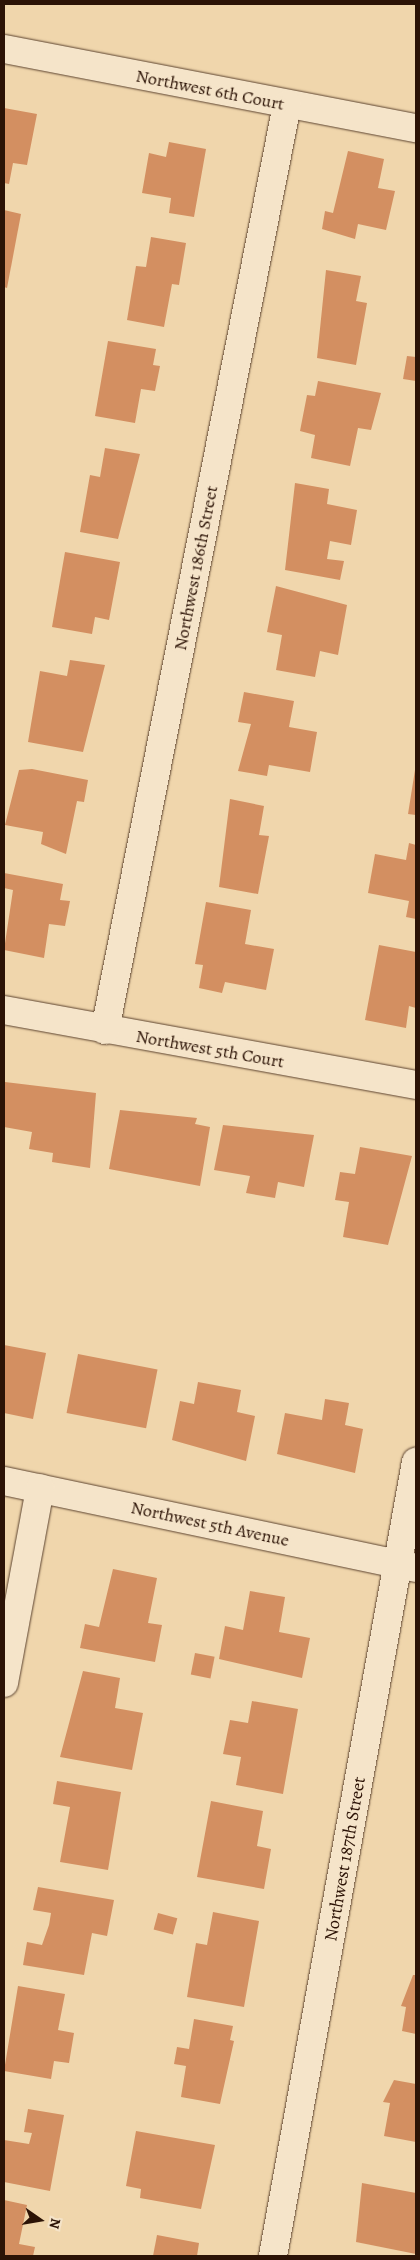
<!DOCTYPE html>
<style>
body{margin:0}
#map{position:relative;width:420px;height:2260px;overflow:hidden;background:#f0d6ac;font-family:Alegreya,serif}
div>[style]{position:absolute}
.building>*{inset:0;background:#d38f61;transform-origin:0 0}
.roads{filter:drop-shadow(0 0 1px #5d4430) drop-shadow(0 0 1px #5d4430)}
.minor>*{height:28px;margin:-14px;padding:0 14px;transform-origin:14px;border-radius:14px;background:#f5e4c9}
span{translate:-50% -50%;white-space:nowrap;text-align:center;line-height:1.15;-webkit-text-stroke:5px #f5e4c9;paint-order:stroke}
.street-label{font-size:18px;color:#2c1306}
.frame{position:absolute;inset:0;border:5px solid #2c1306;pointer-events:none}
.north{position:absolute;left:15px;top:2195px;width:50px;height:50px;-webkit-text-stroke:4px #f5e4c9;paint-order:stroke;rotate:103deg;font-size:14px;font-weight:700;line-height:20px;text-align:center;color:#2c1306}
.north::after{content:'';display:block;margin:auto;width:18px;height:22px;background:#2c1306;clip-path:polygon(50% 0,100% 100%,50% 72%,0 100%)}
</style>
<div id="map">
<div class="building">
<div style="clip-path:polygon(4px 108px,37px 114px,27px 165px,13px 163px,9px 184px,4px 183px)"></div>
<div style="clip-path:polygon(169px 142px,206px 149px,194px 217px,169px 213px,171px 198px,142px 193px,149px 153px,166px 157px)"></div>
<div style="clip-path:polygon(348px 151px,384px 159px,378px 188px,395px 191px,386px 230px,358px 224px,355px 239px,322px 229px,325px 211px,333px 213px)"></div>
<div style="clip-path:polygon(4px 210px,21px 214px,7px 288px,4px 287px)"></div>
<div style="clip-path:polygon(151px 237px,186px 243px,179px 285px,172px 284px,164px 327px,127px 320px,136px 266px,146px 267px)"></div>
<div style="clip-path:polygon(326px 270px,361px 276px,356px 301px,367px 303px,356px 365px,317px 358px)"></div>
<div style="clip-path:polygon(108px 341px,156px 349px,153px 365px,160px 366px,155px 391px,141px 389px,135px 423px,95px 416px)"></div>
<div style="clip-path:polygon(407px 356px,416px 357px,416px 381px,403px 379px)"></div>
<div style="clip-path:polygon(318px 381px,381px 393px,371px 430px,358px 428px,350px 466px,311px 458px,315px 435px,300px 431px,307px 395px,315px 396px)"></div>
<div style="clip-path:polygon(105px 448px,140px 454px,118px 539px,80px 532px,90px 475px,100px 477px)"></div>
<div style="clip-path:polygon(295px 483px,329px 489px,327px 504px,357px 510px,351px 545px,330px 541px,327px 559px,344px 561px,340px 580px,285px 570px)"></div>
<div style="clip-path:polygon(65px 552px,120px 562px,109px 620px,95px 617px,92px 634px,52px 627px)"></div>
<div style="clip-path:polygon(276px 586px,347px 605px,338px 655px,320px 651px,315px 677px,276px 670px,282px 635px,267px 632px)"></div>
<div style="clip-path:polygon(70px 660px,105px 665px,83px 752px,28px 742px,40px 671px,67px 676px)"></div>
<div style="clip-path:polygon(244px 692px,294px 701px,289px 727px,317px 732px,310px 772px,269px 765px,267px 776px,238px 771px,251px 724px,238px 722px)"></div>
<div style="clip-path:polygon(32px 769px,88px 780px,84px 802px,77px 801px,66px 854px,41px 844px,43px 832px,5px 825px,19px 770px)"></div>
<div style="clip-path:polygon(415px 770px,416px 770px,416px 815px,408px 814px)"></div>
<div style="clip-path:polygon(230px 799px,264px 806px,259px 835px,269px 836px,258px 894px,219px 887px)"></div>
<div style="clip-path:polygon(409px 843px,416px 845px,416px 919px,406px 917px,409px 901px,368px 893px,375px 854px,406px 860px)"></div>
<div style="clip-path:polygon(4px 873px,63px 884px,60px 900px,70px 901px,65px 926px,49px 924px,44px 958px,4px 950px,13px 890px,4px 888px)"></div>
<div style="clip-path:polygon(206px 902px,251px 910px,245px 944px,274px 949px,266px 990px,225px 982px,222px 993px,199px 988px,203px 965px,195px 964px)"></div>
<div style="clip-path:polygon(379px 945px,416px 952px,416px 1008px,409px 1006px,406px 1028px,365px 1020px)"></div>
<div style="clip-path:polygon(5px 1082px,96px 1093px,90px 1168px,52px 1162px,53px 1153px,29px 1149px,32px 1132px,4px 1127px)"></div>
<div style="clip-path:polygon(120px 1110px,197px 1118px,195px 1124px,210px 1127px,200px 1186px,109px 1169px)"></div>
<div style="clip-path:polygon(223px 1125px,314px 1135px,304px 1187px,278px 1182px,275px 1198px,246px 1193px,250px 1176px,214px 1170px)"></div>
<div style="clip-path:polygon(360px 1147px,412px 1156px,388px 1245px,343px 1237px,349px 1202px,335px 1200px,340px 1172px,355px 1174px)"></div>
<div style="clip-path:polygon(4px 1345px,46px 1353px,33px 1419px,4px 1413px)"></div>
<div style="left:78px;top:1354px;width:81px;height:60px;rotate:11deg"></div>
<div style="clip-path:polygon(198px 1382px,241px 1390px,237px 1412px,255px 1416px,246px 1461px,172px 1440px,180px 1401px,194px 1404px)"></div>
<div style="clip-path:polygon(325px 1399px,349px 1403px,345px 1425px,363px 1429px,355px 1473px,277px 1454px,285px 1413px,322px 1420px)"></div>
<div style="clip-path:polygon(113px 1569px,157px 1578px,148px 1623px,162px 1625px,155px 1662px,80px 1648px,85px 1624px,99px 1627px)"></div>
<div style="clip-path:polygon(250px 1591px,285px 1597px,279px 1632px,310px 1638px,302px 1678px,219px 1659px,225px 1626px,243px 1630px)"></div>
<div style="left:195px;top:1653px;width:20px;height:22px;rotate:11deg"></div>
<div style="clip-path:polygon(83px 1671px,120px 1678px,115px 1708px,143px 1713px,132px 1770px,60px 1757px)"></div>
<div style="clip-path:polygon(252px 1701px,298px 1709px,283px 1794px,236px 1785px,241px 1757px,223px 1754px,230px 1720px,248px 1723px)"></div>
<div style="clip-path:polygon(57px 1781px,121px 1792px,108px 1870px,60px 1862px,70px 1807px,53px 1804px)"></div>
<div style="clip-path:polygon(211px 1801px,263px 1811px,257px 1846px,271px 1849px,264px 1889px,197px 1877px)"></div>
<div style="clip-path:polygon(38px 1887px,114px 1900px,107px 1936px,92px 1933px,84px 1975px,23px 1965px,27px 1942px,42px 1945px,49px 1925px,51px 1913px,33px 1910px)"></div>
<div style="clip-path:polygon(213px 1912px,259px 1921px,244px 2007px,187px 1997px,196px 1943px,207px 1945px)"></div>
<div style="left:158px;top:1913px;width:20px;height:17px;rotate:15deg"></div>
<div style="clip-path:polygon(413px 1975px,416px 1975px,416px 2034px,402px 2031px,406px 2007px,401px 2006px)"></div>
<div style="clip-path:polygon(18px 1986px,65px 1994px,58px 2030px,74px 2033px,69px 2063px,54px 2061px,51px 2079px,4px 2071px)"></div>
<div style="clip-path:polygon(194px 2019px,233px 2026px,230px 2040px,234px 2041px,220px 2104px,181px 2097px,186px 2066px,174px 2064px,177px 2047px,189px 2049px)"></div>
<div style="clip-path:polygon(394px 2080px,416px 2084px,416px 2142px,384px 2136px,390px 2103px,383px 2102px)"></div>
<div style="clip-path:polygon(28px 2109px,64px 2115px,50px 2191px,4px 2182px,4px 2140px,29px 2144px,32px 2133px,24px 2132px)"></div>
<div style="clip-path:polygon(136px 2131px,215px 2145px,201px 2209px,140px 2198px,141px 2189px,126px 2186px)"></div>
<div style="clip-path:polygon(362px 2183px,416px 2193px,416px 2254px,356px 2242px)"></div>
<div style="clip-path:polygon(4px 2200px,27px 2205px,19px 2244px,35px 2247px,33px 2256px,4px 2256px)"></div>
<div style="clip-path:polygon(157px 2235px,199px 2243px,197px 2256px,153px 2256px)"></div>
</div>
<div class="roads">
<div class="minor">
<div style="left:4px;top:49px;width:420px;rotate:10.9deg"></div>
<div style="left:4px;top:1010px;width:419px;rotate:10.3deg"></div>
<div style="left:105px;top:1030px;width:943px;rotate:-78.87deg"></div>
<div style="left:4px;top:1481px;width:421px;rotate:11.9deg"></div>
<div style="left:4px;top:1683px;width:198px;rotate:-79.5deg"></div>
<div style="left:273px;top:2256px;width:807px;rotate:-79.79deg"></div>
</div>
</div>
<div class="street-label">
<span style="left:210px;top:90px;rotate:11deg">Northwest 6th Court</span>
<span style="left:196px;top:568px;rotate:-79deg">Northwest 186th Street</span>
<span style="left:210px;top:1049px;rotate:10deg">Northwest 5th Court</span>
<span style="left:210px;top:1524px;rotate:12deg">Northwest 5th Avenue</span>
<span style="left:345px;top:1859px;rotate:-80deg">Northwest 187th Street</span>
</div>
<div class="frame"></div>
<div class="north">N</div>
</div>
